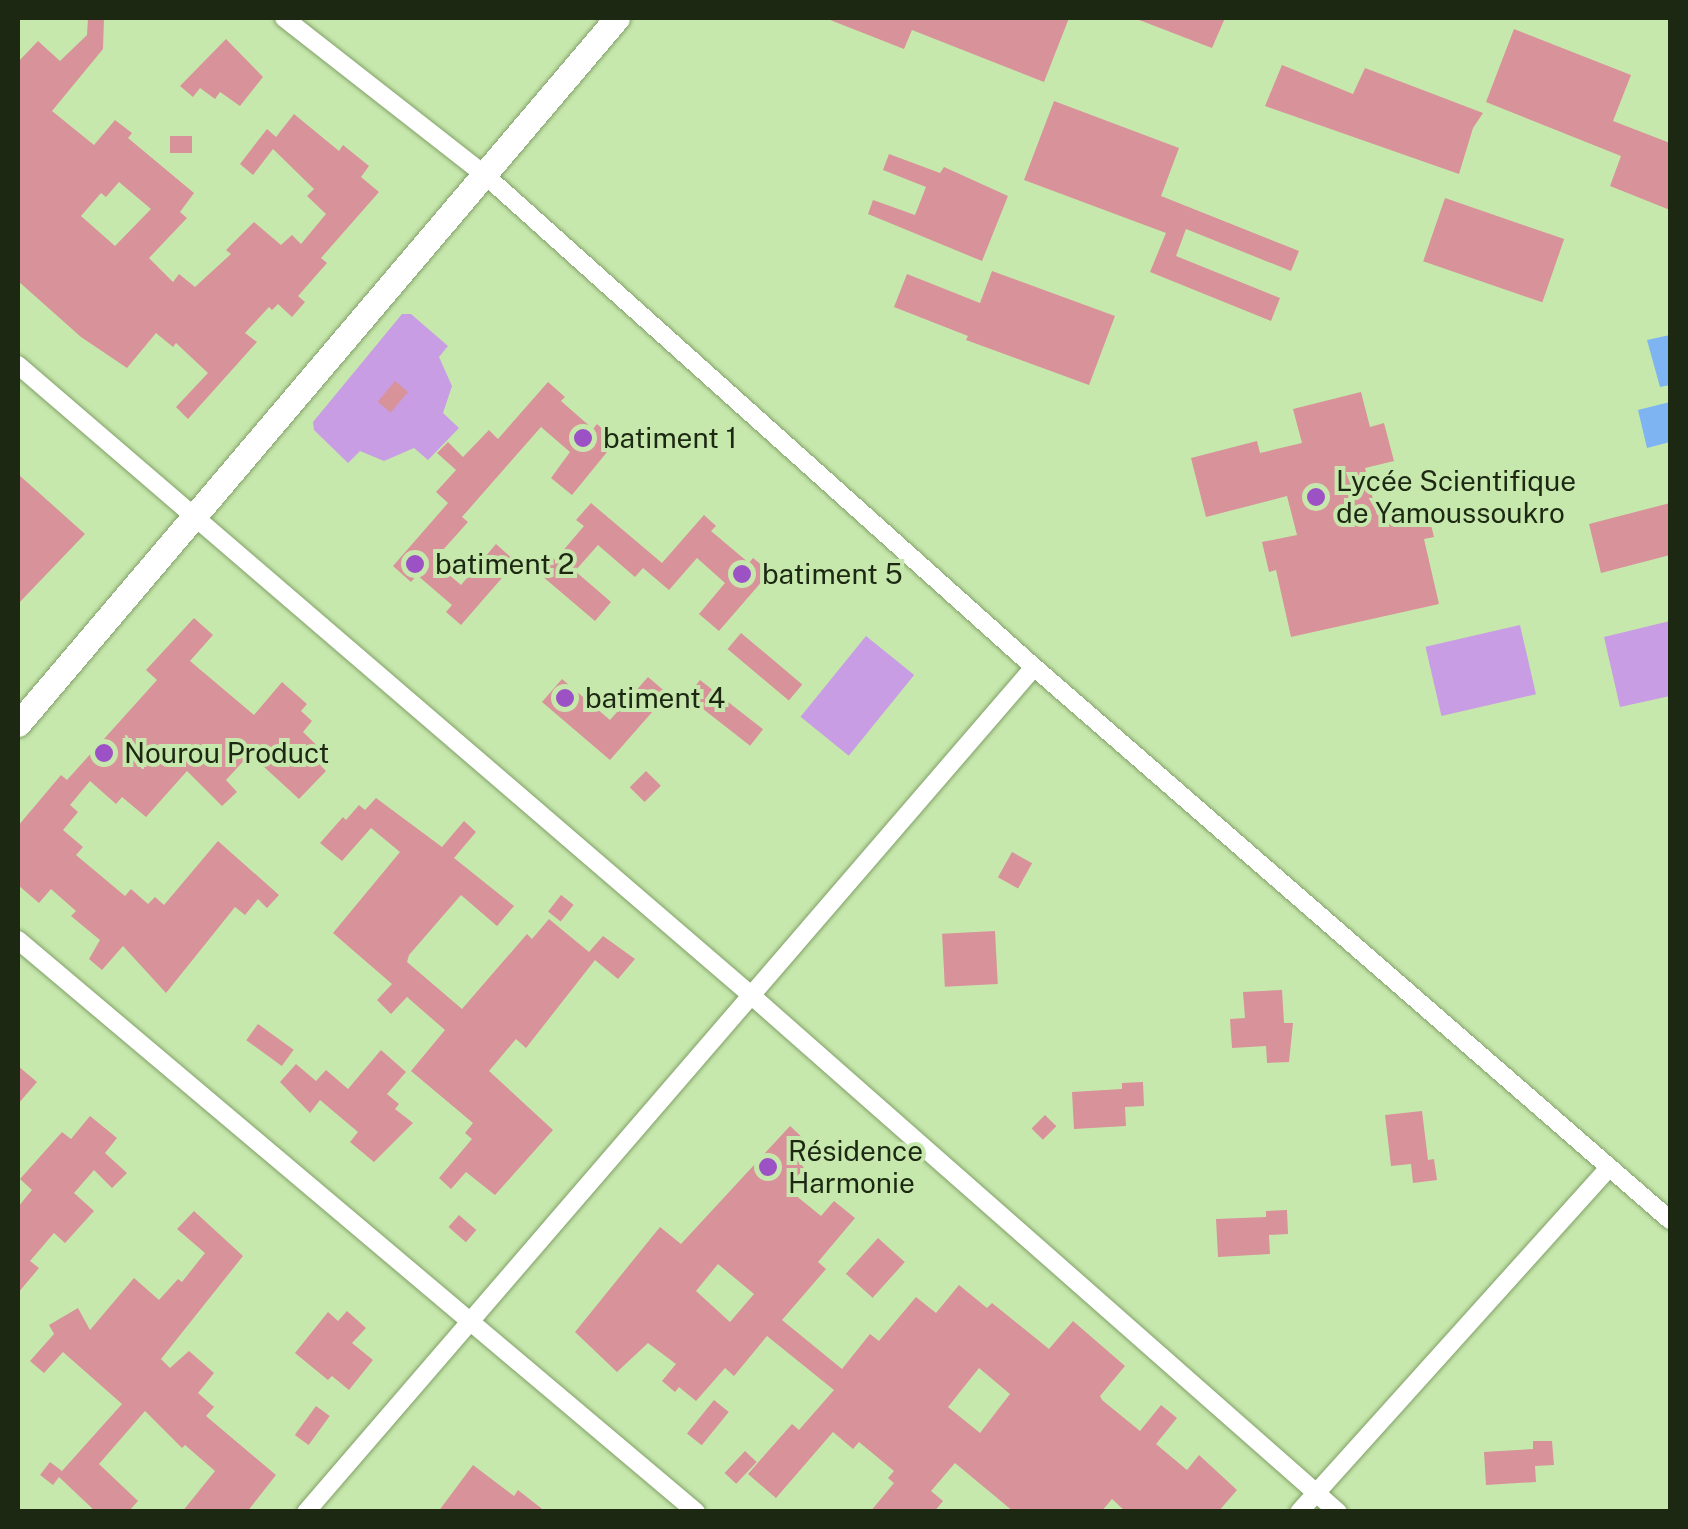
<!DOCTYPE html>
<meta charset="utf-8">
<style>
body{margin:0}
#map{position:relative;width:1688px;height:1529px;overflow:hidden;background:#c7e8ad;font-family:"Public Sans",sans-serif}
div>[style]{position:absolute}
.green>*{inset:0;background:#c89de3;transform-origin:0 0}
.water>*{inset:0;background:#7db4f1}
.building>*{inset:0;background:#d8929a;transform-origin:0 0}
.roads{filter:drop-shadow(0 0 2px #81a068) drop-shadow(0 0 2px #81a068)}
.street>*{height:18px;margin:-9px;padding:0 9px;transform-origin:9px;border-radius:9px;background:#fff}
.secondary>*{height:25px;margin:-12.5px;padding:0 12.5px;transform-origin:12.5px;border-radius:12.5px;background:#fff}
.dots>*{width:28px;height:28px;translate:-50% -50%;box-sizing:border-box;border:5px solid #c7e8ad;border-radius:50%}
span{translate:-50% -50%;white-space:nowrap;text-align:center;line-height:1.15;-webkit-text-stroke:8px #c7e8ad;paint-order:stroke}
.poi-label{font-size:28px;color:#1c2812}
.left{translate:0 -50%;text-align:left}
.frame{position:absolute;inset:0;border:20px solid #1c2812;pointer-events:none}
</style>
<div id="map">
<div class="green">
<div style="clip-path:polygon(402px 314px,411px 314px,448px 346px,439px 357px,452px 386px,443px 413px,459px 428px,428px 460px,414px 448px,384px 461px,360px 451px,348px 463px,314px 430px,313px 422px)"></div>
<div style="clip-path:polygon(1670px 621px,1670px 696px,1620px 707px,1604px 637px)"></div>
<div style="left:1520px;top:625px;width:71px;height:97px;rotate:77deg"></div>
<div style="left:866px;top:636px;width:62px;height:104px;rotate:39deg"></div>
</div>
<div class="water">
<div style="clip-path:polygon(1670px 335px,1670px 385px,1660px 387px,1647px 340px)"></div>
<div style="clip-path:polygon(1670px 402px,1670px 442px,1647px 448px,1638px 410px)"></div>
</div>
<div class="building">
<div style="clip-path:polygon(evenodd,88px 18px,104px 18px,103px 49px,52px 111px,94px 145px,115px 120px,132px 133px,128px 138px,194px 193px,180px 212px,187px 218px,149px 258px,173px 282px,179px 274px,195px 287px,231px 254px,226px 250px,254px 222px,281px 245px,292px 235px,301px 244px,326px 214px,307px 196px,314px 189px,273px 149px,253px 175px,240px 164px,267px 129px,276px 137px,294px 114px,339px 151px,343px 145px,369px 166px,361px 177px,379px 192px,321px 258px,327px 263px,298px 296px,305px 302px,292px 317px,278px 304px,272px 310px,269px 307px,245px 333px,257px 342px,188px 419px,176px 407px,208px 373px,176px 343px,173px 347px,156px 333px,127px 368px,81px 337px,18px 281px,18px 62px,38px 41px,60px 61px,87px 35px,88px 18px,119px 182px,151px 209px,115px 246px,81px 216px,101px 193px,106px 197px,119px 182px)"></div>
<div style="clip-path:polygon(825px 18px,1069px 18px,1044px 82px,912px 30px,904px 49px)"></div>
<div style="clip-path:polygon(1134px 18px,1225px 18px,1212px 48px)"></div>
<div style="clip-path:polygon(1514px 29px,1631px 75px,1613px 121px,1670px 143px,1670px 210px,1610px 186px,1621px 156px,1486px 102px)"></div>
<div style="clip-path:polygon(226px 39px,263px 77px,240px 106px,220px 92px,215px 99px,200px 88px,193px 97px,180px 86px)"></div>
<div style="clip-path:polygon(1282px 65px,1353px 94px,1365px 68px,1483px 113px,1473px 128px,1459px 174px,1265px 106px)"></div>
<div style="clip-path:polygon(1054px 101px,1179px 148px,1161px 196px,1299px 251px,1291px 271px,1186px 229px,1176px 256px,1280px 298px,1271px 321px,1150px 272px,1166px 233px,1024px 180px)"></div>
<div style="left:192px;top:136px;width:17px;height:22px;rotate:90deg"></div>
<div style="clip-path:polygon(889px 154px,940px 173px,944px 167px,1008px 196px,982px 261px,868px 214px,873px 200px,915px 215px,926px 187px,883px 170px)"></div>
<div style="left:1445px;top:198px;width:126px;height:67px;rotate:19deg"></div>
<div style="clip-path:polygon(992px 271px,1115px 316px,1089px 385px,966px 340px,968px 336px,894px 307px,907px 274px,980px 303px)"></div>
<div style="left:395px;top:381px;width:17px;height:27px;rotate:40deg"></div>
<div style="clip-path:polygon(548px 382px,565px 397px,561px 401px,593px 429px,597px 424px,616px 441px,572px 495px,551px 478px,570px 452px,541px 427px,462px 517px,468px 522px,433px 561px,461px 585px,496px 544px,516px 562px,461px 625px,446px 612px,452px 605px,417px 575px,411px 582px,393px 566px,448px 503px,436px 492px,456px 470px,437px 453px,448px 442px,463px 457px,489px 430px,498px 439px)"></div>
<div style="clip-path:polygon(1361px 392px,1370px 427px,1384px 423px,1394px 461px,1365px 468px,1377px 515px,1426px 505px,1434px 537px,1424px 539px,1439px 604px,1291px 637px,1276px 570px,1269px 572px,1262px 542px,1297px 535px,1287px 496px,1206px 517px,1191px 458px,1257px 441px,1260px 453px,1302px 443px,1293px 409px)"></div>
<div style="clip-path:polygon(18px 474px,85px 534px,18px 604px)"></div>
<div style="clip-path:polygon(591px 503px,662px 563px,704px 515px,716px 526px,711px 531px,749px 563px,753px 558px,770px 572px,719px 631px,699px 614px,725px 583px,697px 558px,669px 590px,643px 568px,635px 577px,598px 545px,575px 571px,611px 602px,595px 621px,535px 570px,549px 554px,555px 560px,584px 526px,576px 520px)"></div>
<div style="clip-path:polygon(1670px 503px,1670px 555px,1601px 573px,1589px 524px)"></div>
<div style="clip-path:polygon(194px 618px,213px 635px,190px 661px,254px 715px,282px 682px,307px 704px,301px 711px,312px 721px,303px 732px,329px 757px,321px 766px,326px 771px,299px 799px,250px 754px,226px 780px,237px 792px,222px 806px,187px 771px,146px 817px,122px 797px,116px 804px,90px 781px,70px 805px,78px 812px,63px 830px,83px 847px,76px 855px,125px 896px,131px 889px,148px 904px,155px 897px,164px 905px,218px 841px,279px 895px,267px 908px,258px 899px,245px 915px,235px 907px,166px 993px,123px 946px,102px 970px,89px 959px,100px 940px,71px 916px,76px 911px,51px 889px,39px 903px,18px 885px,18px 826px,61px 775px,67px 780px,157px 680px,146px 670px)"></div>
<div style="left:741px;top:633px;width:80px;height:21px;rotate:40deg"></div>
<div style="clip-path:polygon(648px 677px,668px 694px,610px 760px,542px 702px,562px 679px,610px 720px)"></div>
<div style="left:700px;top:680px;width:80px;height:21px;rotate:38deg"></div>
<div style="left:646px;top:771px;width:21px;height:23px;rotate:45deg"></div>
<div style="clip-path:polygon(376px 798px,442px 847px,464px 821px,476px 832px,454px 858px,514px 906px,497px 926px,461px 895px,409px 955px,407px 962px,462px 1009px,527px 934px,532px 939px,549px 919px,589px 952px,603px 936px,635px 959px,618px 979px,595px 960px,526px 1048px,516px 1039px,489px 1071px,553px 1130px,495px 1195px,466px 1172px,451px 1189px,439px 1178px,472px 1139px,465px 1133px,473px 1123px,411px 1071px,445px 1030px,407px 997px,391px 1014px,377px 1000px,392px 984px,333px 933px,400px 852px,371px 828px,342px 861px,320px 843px,343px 817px,346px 820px,359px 805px,365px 810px)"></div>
<div style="left:1012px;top:852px;width:23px;height:29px;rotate:29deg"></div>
<div style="left:561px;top:895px;width:16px;height:21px;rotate:38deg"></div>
<div style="left:995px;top:931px;width:53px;height:53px;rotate:87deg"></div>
<div style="clip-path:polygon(1282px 990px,1284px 1023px,1293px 1023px,1289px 1062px,1267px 1063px,1266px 1046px,1232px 1048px,1230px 1019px,1245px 1018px,1243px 992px)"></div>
<div style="left:258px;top:1024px;width:44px;height:20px;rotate:36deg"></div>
<div style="clip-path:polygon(381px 1050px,406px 1072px,387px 1094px,399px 1104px,395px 1109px,413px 1123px,374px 1162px,350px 1142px,358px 1132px,320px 1100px,310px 1113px,280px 1082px,296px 1064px,316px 1081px,326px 1070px,348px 1089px)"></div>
<div style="clip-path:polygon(18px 1066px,37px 1082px,18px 1104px)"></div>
<div style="clip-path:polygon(1143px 1082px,1144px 1106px,1125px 1107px,1126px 1126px,1074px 1129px,1072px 1092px,1122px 1089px,1122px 1083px)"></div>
<div style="clip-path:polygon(1422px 1111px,1428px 1160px,1434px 1159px,1437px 1180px,1413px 1183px,1411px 1164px,1391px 1166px,1385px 1115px)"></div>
<div style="left:1045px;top:1115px;width:16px;height:19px;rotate:45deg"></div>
<div style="clip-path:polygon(90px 1116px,117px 1138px,105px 1153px,127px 1173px,112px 1188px,94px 1170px,74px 1193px,94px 1211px,65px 1243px,54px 1233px,30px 1261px,39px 1268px,18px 1293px,18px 1207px,32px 1190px,20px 1179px,62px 1132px,71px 1139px)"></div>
<div style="clip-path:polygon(evenodd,790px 1126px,805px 1140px,791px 1153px,805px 1169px,791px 1181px,798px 1190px,794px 1194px,821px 1216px,834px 1201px,855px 1218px,818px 1262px,826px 1269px,782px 1320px,842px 1369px,870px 1334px,879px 1341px,916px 1297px,936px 1313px,959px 1285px,987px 1308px,992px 1303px,1049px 1349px,1073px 1321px,1125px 1366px,1100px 1396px,1102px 1400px,1140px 1431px,1161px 1405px,1177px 1418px,1156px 1444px,1187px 1470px,1199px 1455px,1237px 1490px,1218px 1512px,1126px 1512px,1112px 1499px,1101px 1512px,1014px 1512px,955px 1463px,931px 1491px,943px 1501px,934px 1512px,870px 1512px,894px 1483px,888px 1478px,894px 1471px,859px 1442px,853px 1449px,833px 1432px,776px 1498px,748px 1474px,792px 1424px,799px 1430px,834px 1390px,767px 1336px,734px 1376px,725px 1368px,696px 1401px,679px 1387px,675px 1392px,662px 1381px,676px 1364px,648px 1343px,617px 1372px,575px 1332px,660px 1227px,681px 1244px,790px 1126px,718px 1264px,754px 1294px,730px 1322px,696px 1291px,718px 1264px,790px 1126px,979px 1368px,1010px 1394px,980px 1433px,948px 1407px,979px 1368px)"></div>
<div style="clip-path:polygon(1287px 1210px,1288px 1234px,1269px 1235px,1270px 1254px,1218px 1257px,1216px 1219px,1266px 1217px,1266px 1211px)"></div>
<div style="clip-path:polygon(194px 1211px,243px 1256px,161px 1359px,170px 1368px,189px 1351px,214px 1373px,198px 1393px,214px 1407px,206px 1416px,276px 1475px,247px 1512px,182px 1512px,215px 1471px,185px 1445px,182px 1448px,145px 1411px,99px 1464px,138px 1501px,128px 1512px,96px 1512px,59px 1477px,53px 1485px,40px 1475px,50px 1462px,62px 1471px,122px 1404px,63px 1352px,44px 1373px,30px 1361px,54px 1334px,49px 1325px,78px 1308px,90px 1330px,134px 1278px,159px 1300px,178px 1279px,182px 1282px,205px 1253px,177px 1229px)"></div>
<div style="left:459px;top:1215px;width:23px;height:16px;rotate:41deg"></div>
<div style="left:878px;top:1238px;width:36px;height:48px;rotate:42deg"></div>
<div style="clip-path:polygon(347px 1311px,366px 1328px,352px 1343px,373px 1360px,349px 1390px,332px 1376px,328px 1380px,295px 1353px,328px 1312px,338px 1321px)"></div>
<div style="left:714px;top:1400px;width:19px;height:43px;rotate:39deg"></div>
<div style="left:316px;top:1406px;width:17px;height:36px;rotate:36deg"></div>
<div style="clip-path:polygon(1533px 1441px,1552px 1441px,1554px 1465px,1535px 1466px,1536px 1482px,1486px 1485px,1484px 1452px,1533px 1449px)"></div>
<div style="left:745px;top:1451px;width:16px;height:30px;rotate:43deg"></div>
<div style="clip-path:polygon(473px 1465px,514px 1496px,518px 1490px,546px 1512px,438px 1512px)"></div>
</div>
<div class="roads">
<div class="street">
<div style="left:284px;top:18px;width:255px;rotate:38deg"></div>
<div style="left:485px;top:175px;width:737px;rotate:41.87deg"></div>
<div style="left:1034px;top:667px;width:843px;rotate:41.01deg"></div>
<div style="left:18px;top:365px;width:968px;rotate:40.68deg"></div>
<div style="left:752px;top:996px;width:781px;rotate:41.37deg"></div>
<div style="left:18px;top:940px;width:887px;rotate:40.15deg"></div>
<div style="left:306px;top:1512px;width:1115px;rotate:-49.25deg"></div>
<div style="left:1299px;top:1512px;width:462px;rotate:-48deg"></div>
</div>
<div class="secondary">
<div style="left:18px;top:724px;width:926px;rotate:-49.69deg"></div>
</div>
</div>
<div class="dots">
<div style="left:583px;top:438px;background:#9c52c5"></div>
<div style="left:1316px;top:497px;background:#9c52c5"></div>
<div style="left:415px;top:564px;background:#9c52c5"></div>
<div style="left:742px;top:574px;background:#9c52c5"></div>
<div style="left:565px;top:698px;background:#9c52c5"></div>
<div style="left:104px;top:753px;background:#9c52c5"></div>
<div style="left:768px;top:1167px;background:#9c52c5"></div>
</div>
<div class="poi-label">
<span class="left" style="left:603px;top:438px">batiment 1</span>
<span class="left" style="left:1336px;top:497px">Lycée Scientifique<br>de Yamoussoukro</span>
<span class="left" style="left:435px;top:564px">batiment 2</span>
<span class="left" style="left:762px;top:574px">batiment 5</span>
<span class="left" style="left:585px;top:698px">batiment 4</span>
<span class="left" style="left:124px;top:753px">Nourou Product</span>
<span class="left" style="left:788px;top:1167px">Résidence<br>Harmonie</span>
</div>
<div class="frame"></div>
</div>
